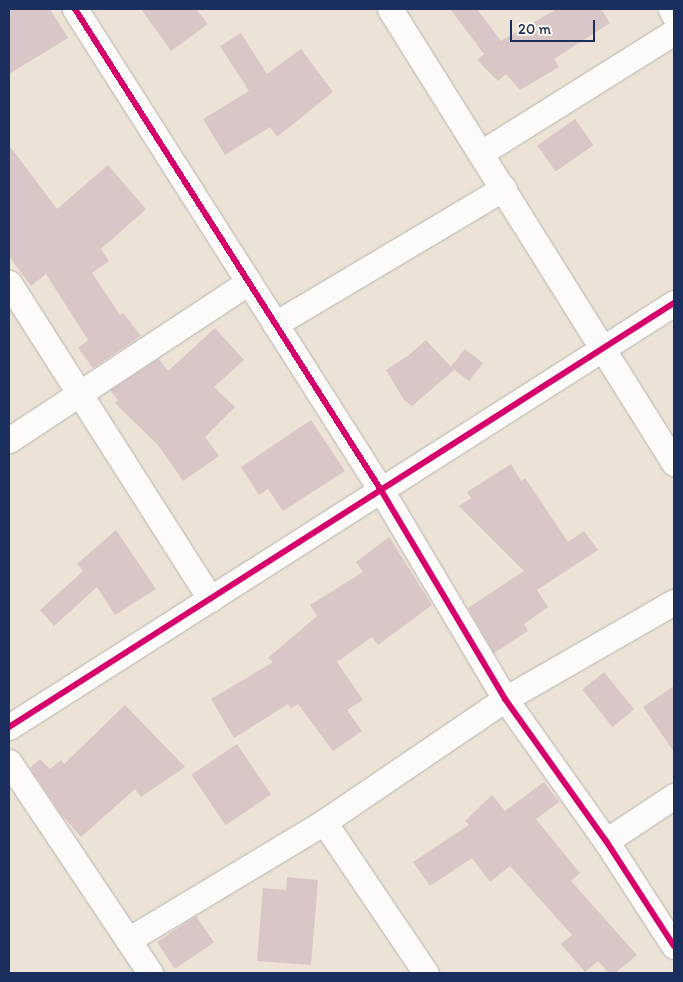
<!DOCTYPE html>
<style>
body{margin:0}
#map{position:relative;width:683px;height:982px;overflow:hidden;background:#ece3d6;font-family:Itim,sans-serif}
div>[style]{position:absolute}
.building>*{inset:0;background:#d9c6c7;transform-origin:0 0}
.roads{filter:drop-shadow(0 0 1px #b7b4b0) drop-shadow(0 0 1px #b7b4b0)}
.minor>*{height:25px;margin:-12.5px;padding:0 12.5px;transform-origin:12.5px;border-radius:12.5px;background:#fcfbf9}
.cycleway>*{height:6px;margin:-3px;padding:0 3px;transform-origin:3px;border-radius:3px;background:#d6006c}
span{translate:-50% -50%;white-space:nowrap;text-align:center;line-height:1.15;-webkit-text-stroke:4.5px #fbf7ec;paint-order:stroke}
.frame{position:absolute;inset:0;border:10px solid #1b2f5e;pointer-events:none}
.scale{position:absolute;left:510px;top:20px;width:85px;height:22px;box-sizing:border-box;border:2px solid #1b2f5e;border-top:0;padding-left:6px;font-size:15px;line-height:18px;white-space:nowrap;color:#1b2f5e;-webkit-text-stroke:4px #fbf7ec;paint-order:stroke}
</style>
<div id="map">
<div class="building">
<div style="clip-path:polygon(9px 9px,50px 9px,68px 38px,9px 74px)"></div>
<div style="clip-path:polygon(141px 9px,196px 9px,208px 24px,171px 51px)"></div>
<div style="clip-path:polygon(450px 9px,477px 9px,501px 41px,557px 9px,601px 9px,610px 23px,554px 59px,559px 67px,520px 90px,506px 74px,498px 81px,477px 60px,484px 54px)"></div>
<div style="clip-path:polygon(241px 33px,267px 74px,301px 49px,333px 92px,277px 137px,270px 127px,225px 155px,203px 119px,249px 91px,220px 46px)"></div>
<div style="left:575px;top:119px;width:32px;height:46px;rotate:55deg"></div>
<div style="clip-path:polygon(9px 145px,57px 209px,108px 165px,146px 209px,101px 249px,109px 261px,92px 273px,120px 315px,123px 313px,141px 336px,93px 368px,78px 348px,88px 340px,46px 274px,31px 286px,9px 256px)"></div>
<div style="clip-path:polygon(215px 328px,244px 360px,214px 387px,235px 407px,205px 437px,219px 456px,183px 481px,158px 445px,115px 403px,118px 400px,110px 390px,159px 359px,168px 371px)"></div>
<div style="clip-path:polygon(426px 340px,454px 370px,412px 406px,404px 400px,386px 370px,409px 355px)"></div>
<div style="left:465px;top:349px;width:23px;height:23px;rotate:38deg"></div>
<div style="clip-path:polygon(311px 420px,345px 471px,283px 511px,268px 489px,259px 495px,241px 467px)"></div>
<div style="clip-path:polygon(511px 464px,521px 481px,525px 478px,568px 542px,584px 531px,598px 550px,537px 590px,548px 607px,524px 624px,528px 631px,494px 653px,468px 608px,524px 571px,459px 506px,471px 498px,467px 492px)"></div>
<div style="clip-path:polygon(116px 530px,156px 589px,115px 615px,97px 587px,54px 626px,40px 610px,83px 571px,77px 564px)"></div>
<div style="clip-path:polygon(389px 537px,432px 605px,378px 645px,372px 637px,337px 662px,363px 700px,347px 710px,362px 731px,333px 751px,298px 704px,291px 708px,288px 704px,234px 738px,211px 699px,273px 662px,268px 658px,317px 616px,310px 605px,363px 572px,356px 562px)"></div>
<div style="left:604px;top:672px;width:48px;height:28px;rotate:51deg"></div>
<div style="clip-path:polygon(674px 686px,674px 752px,643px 707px)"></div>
<div style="clip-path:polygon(125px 705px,185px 767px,141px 797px,135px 789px,81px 837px,61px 814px,30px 768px,40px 759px,50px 769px,61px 760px,64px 764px)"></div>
<div style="left:237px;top:744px;width:61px;height:55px;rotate:56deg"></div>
<div style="clip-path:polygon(544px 782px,559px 802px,536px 819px,580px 873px,571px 881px,637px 955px,615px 973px,609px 973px,598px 961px,585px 972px,561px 944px,572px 935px,510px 866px,490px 882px,472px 858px,430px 886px,413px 862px,469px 825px,465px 821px,492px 795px,505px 811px)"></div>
<div style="clip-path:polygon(287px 877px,318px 880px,311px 965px,257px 961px,263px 888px,286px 890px)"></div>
<div style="left:196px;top:916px;width:32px;height:47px;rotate:56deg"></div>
</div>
<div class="roads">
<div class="minor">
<div style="left:75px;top:9px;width:570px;rotate:57.54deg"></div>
<div style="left:381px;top:490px;width:243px;rotate:59.3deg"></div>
<div style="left:505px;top:699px;width:174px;rotate:54.6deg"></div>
<div style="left:606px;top:841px;width:125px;rotate:57.1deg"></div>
<div style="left:390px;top:9px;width:536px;rotate:57.97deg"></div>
<div style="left:671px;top:9px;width:7px;rotate:63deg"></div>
<div style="left:481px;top:153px;width:228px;rotate:-32.1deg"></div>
<div style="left:9px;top:283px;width:375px;rotate:57.5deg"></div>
<div style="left:275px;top:324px;width:266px;rotate:-30.7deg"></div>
<div style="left:9px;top:440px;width:287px;rotate:-33.4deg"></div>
<div style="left:9px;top:727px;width:789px;rotate:-32.52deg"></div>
<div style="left:9px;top:762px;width:254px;rotate:56.2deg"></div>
<div style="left:324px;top:822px;width:182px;rotate:56deg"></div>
<div style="left:606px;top:841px;width:82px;rotate:-33.5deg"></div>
<div style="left:128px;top:940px;width:229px;rotate:-31deg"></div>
<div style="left:324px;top:822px;width:219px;rotate:-34.2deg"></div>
<div style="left:505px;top:699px;width:195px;rotate:-29.9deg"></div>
</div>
</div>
<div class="cycleway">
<div style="left:75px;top:9px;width:570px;rotate:57.54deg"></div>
<div style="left:381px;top:490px;width:243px;rotate:59.3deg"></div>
<div style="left:505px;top:699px;width:174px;rotate:54.6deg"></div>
<div style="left:606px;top:841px;width:125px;rotate:57.1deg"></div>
<div style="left:9px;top:727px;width:789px;rotate:-32.52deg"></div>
</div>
<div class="frame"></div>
<div class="scale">20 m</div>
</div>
